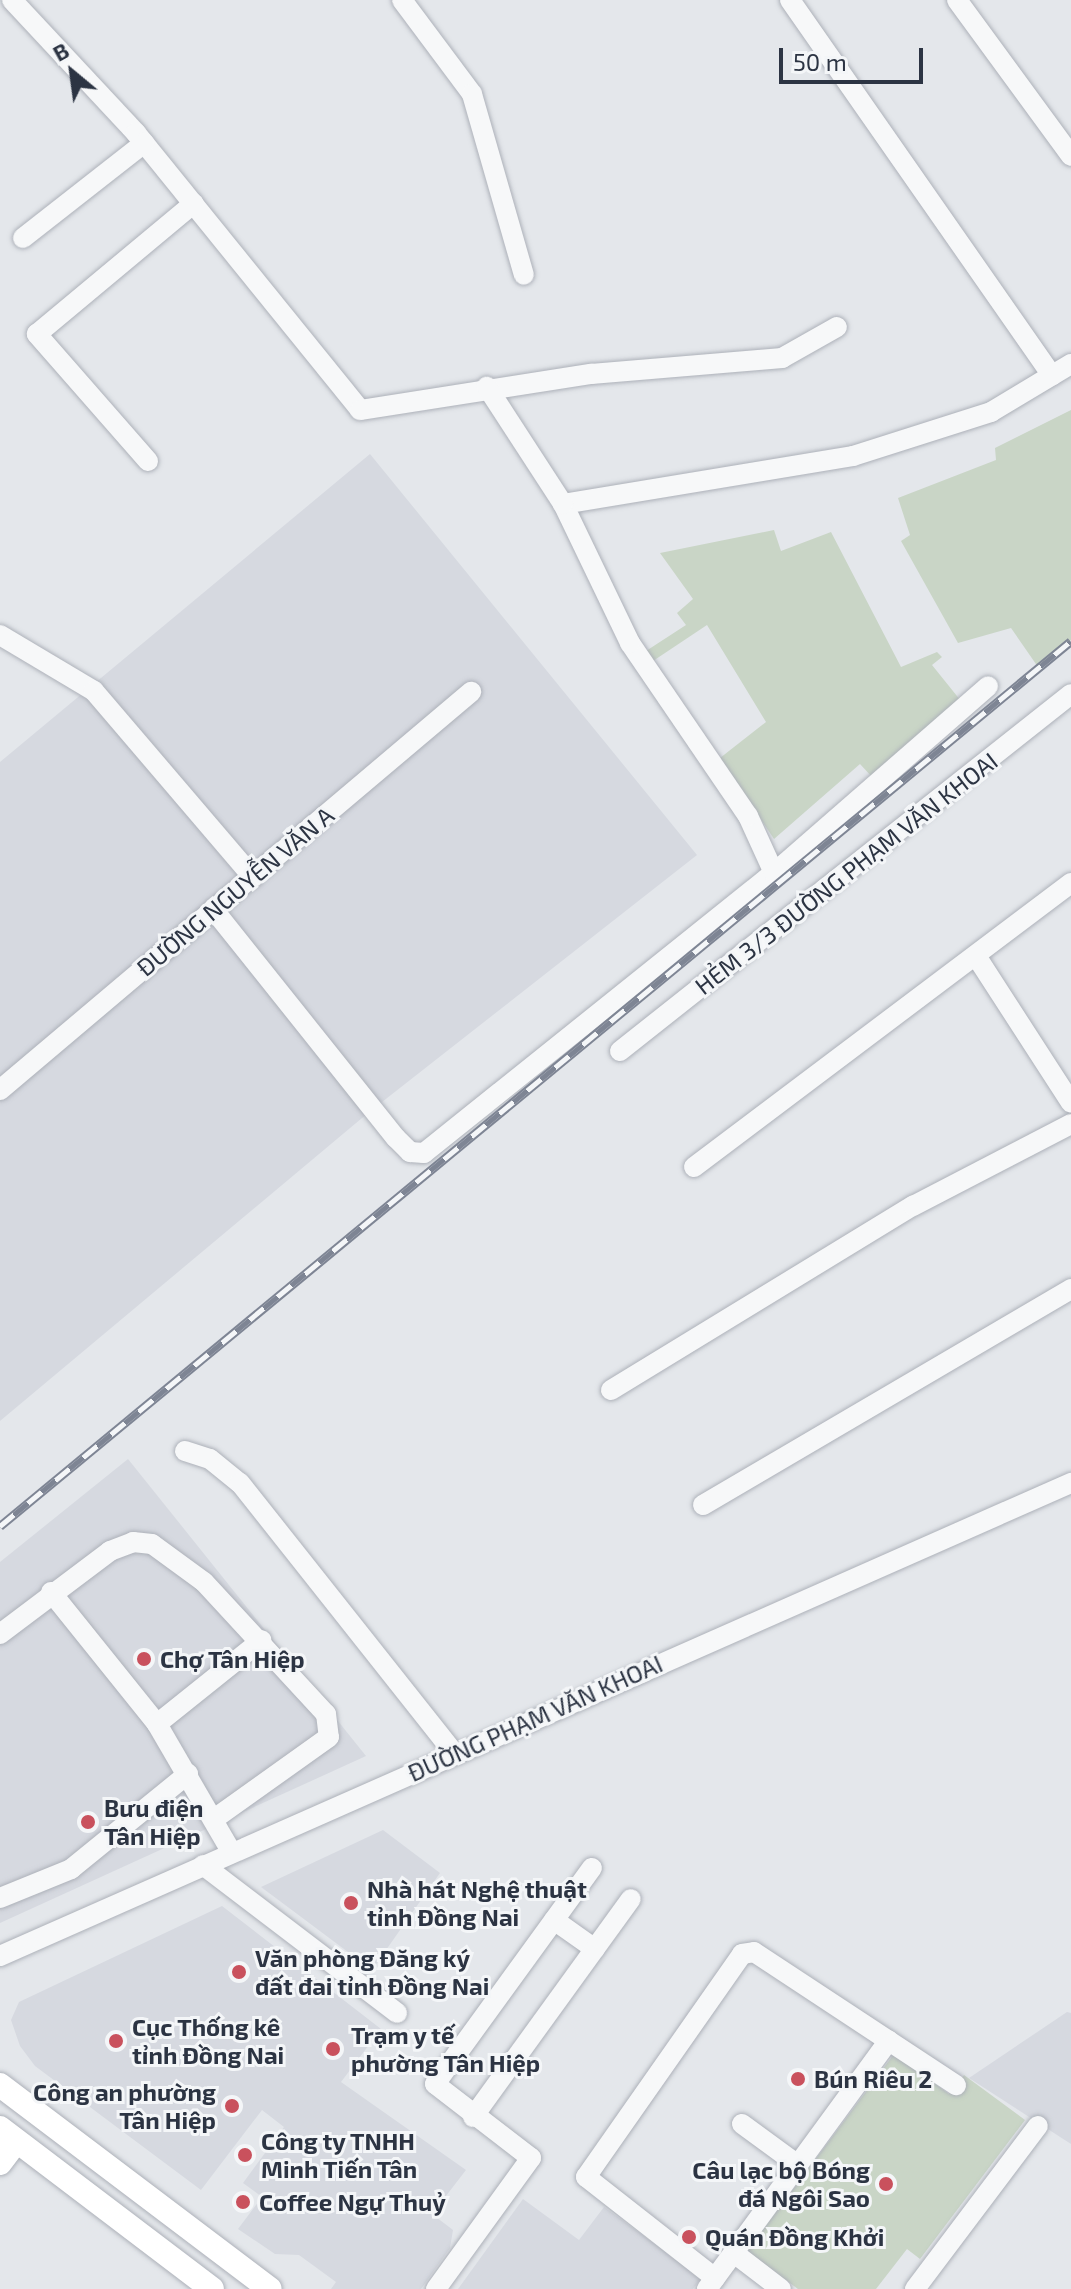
<!DOCTYPE html>
<meta charset="utf-8">
<style>
body{margin:0}
#map{position:relative;width:1071px;height:2289px;overflow:hidden;background:#e4e7eb;font-family:"Exo 2",sans-serif}
div>[style]{position:absolute}
.built>*{inset:0;background:#d6d9e0}
.green>*{inset:0;background:#c9d5c6}
.roads{filter:drop-shadow(0 0 2px #adb1b9) drop-shadow(0 0 2px #adb1b9)}
.minor>*{height:20px;margin:-10px;padding:0 10px;transform-origin:10px;border-radius:10px;background:#f7f8f9}
.major>*{height:24px;margin:-12px;padding:0 12px;transform-origin:12px;border-radius:12px;background:#fff}
.rail>*{height:9px;margin-top:-4.5px;transform-origin:0;background:repeating-linear-gradient(90deg,#f4f6f8 0 18px,#7e8594 0 36px);box-sizing:border-box;border-block:2px solid #7e8594}
.dots>*{width:22px;height:22px;translate:-50% -50%;box-sizing:border-box;border:4px solid #f4f6f8;border-radius:50%}
span{translate:-50% -50%;white-space:nowrap;text-align:center;line-height:1.15;-webkit-text-stroke:6px #f4f6f8;paint-order:stroke}
.street-label{font-size:24px;color:#2c3443}
.poi-label{font-size:24px;color:#2c3443;font-weight:700}
.left{translate:0 -50%;text-align:left}
.right{translate:-100% -50%;text-align:right}
.north{position:absolute;left:32px;top:32px;width:80px;height:80px;-webkit-text-stroke:6px #f4f6f8;paint-order:stroke;rotate:331deg;font-size:22px;font-weight:700;line-height:32px;text-align:center;color:#2c3443}
.north::after{content:'';display:block;margin:auto;width:28px;height:36px;background:#2c3443;clip-path:polygon(50% 0,100% 100%,50% 72%,0 100%)}
.scale{position:absolute;left:779px;top:48px;width:144px;height:36px;box-sizing:border-box;border:4px solid #2c3443;border-top:0;padding-left:10px;font-size:24px;line-height:28px;white-space:nowrap;color:#2c3443;-webkit-text-stroke:6px #f4f6f8;paint-order:stroke}
</style>
<div id="map">
<div class="built">
<div style="clip-path:polygon(370px 454px,697px 855px,368px 1113px,0 1421px,0 762px)"></div>
<div style="clip-path:polygon(128px 1459px,366px 1756px,0 1923px,0 1562px)"></div>
<div style="clip-path:polygon(383px 1830px,440px 1873px,372px 1970px,261px 1887px)"></div>
<div style="clip-path:polygon(222px 1906px,381px 2029px,341px 2082px,466px 2170px,432px 2214px,453px 2230px,450px 2248px,421px 2289px,331px 2289px,336px 2282px,299px 2255px,275px 2254px,238px 2229px,262px 2197px,243px 2183px,284px 2127px,262px 2110px,201px 2190px,35px 2066px,20px 2046px,11px 2020px,19px 2002px)"></div>
<div style="clip-path:polygon(1067px 2012px,1071px 2013px,1071px 2144px,969px 2078px)"></div>
<div style="clip-path:polygon(523px 2199px,579px 2240px,604px 2207px,701px 2278px,693px 2289px,458px 2289px)"></div>
</div>
<div class="green">
<div style="clip-path:polygon(1071px 410px,1071px 640px,1038px 667px,1011px 628px,958px 643px,901px 541px,910px 535px,898px 498px,996px 460px,995px 448px)"></div>
<div style="clip-path:polygon(774px 530px,781px 551px,831px 532px,901px 667px,937px 652px,942px 657px,932px 665px,961px 701px,873px 778px,860px 764px,774px 839px,720px 758px,766px 722px,707px 625px,653px 661px,646px 651px,686px 625px,677px 613px,693px 599px,660px 553px)"></div>
<div style="clip-path:polygon(894px 2054px,949px 2094px,964px 2075px,1025px 2120px,920px 2259px,907px 2249px,876px 2289px,798px 2289px,747px 2251px)"></div>
</div>
<div class="roads">
<div class="minor">
<div style="left:12px;top:0;width:182px;rotate:47deg"></div>
<div style="left:136px;top:133px;width:356px;rotate:51deg"></div>
<div style="left:360px;top:410px;width:234px;rotate:-8.9deg"></div>
<div style="left:591px;top:374px;width:192px;rotate:-4.8deg"></div>
<div style="left:782px;top:358px;width:63px;rotate:-29.4deg"></div>
<div style="left:402px;top:0;width:117px;rotate:53.3deg"></div>
<div style="left:472px;top:94px;width:188px;rotate:74deg"></div>
<div style="left:790px;top:0;width:458px;rotate:55.1deg"></div>
<div style="left:957px;top:0;width:193px;rotate:53.8deg"></div>
<div style="left:23px;top:238px;width:154px;rotate:-38.1deg"></div>
<div style="left:148px;top:461px;width:169px;rotate:-131.2deg"></div>
<div style="left:37px;top:334px;width:204px;rotate:-39.8deg"></div>
<div style="left:563px;top:504px;width:294px;rotate:-9.4deg"></div>
<div style="left:853px;top:456px;width:145px;rotate:-17.7deg"></div>
<div style="left:991px;top:412px;width:93px;rotate:-31deg"></div>
<div style="left:0;top:635px;width:109px;rotate:30.8deg"></div>
<div style="left:94px;top:691px;width:245px;rotate:49.5deg"></div>
<div style="left:774px;top:873px;width:284px;rotate:-41.1deg"></div>
<div style="left:213px;top:909px;width:293px;rotate:51.4deg"></div>
<div style="left:396px;top:1138px;width:20px;rotate:45deg"></div>
<div style="left:410px;top:1152px;width:14px;rotate:4deg"></div>
<div style="left:424px;top:1153px;width:448px;rotate:-38.7deg"></div>
<div style="left:774px;top:873px;width:63px;rotate:-114.5deg"></div>
<div style="left:748px;top:816px;width:209px;rotate:-124.3deg"></div>
<div style="left:630px;top:643px;width:154px;rotate:-115.7deg"></div>
<div style="left:563px;top:504px;width:140px;rotate:-123deg"></div>
<div style="left:978px;top:959px;width:171px;rotate:57.1deg"></div>
<div style="left:620px;top:1051px;width:575px;rotate:-38.36deg"></div>
<div style="left:0;top:1090px;width:617px;rotate:-40.2deg"></div>
<div style="left:694px;top:1167px;width:472px;rotate:-37deg"></div>
<div style="left:611px;top:1390px;width:354px;rotate:-31.4deg"></div>
<div style="left:913px;top:1206px;width:178px;rotate:-27.4deg"></div>
<div style="left:185px;top:1451px;width:26px;rotate:18deg"></div>
<div style="left:210px;top:1459px;width:38px;rotate:39deg"></div>
<div style="left:240px;top:1483px;width:346px;rotate:51.6deg"></div>
<div style="left:703px;top:1505px;width:427px;rotate:-30.4deg"></div>
<div style="left:51px;top:1592px;width:169px;rotate:51.2deg"></div>
<div style="left:157px;top:1724px;width:149px;rotate:59.8deg"></div>
<div style="left:0;top:1634px;width:138px;rotate:-37deg"></div>
<div style="left:110px;top:1551px;width:25px;rotate:-21deg"></div>
<div style="left:133px;top:1542px;width:19px;rotate:6deg"></div>
<div style="left:152px;top:1544px;width:64px;rotate:36.2deg"></div>
<div style="left:204px;top:1582px;width:180px;rotate:47.3deg"></div>
<div style="left:326px;top:1714px;width:23px;rotate:83deg"></div>
<div style="left:329px;top:1737px;width:141px;rotate:144.5deg"></div>
<div style="left:157px;top:1724px;width:134px;rotate:-38.7deg"></div>
<div style="left:203px;top:1865px;width:244px;rotate:37.3deg"></div>
<div style="left:0;top:1898px;width:77px;rotate:-22.2deg"></div>
<div style="left:71px;top:1869px;width:151px;rotate:-39.1deg"></div>
<div style="left:554px;top:1920px;width:50px;rotate:35.3deg"></div>
<div style="left:0;top:1956px;width:1171px;rotate:-23.83deg"></div>
<div style="left:473px;top:2117px;width:269px;rotate:-54.1deg"></div>
<div style="left:742px;top:2124px;width:69px;rotate:36.2deg"></div>
<div style="left:734px;top:2253px;width:59px;rotate:37.5deg"></div>
<div style="left:715px;top:2278px;width:164px;rotate:-141.9deg"></div>
<div style="left:586px;top:2177px;width:272px;rotate:-55deg"></div>
<div style="left:742px;top:1954px;width:12px;rotate:-9deg"></div>
<div style="left:754px;top:1952px;width:242px;rotate:33.4deg"></div>
<div style="left:436px;top:2289px;width:162px;rotate:-54.1deg"></div>
<div style="left:531px;top:2158px;width:121px;rotate:-142.4deg"></div>
<div style="left:435px;top:2084px;width:267px;rotate:-54deg"></div>
<div style="left:707px;top:2289px;width:308px;rotate:-53.8deg"></div>
<div style="left:915px;top:2289px;width:204px;rotate:-53deg"></div>
</div>
<div class="major">
<div style="left:0;top:2085px;width:338px;rotate:37.1deg"></div>
<div style="left:0;top:2128px;width:266px;rotate:37.2deg"></div>
<div style="left:0;top:2163px;width:25px;rotate:-53deg"></div>
</div>
</div>
<div class="rail">
<div style="left:0;top:1526px;width:1389px;rotate:-39.57deg"></div>
</div>
<div class="dots">
<div style="left:144px;top:1659px;background:#c9515d"></div>
<div style="left:88px;top:1822px;background:#c9515d"></div>
<div style="left:351px;top:1903px;background:#c9515d"></div>
<div style="left:239px;top:1972px;background:#c9515d"></div>
<div style="left:116px;top:2041px;background:#c9515d"></div>
<div style="left:333px;top:2049px;background:#c9515d"></div>
<div style="left:798px;top:2079px;background:#c9515d"></div>
<div style="left:232px;top:2106px;background:#c9515d"></div>
<div style="left:245px;top:2155px;background:#c9515d"></div>
<div style="left:886px;top:2184px;background:#c9515d"></div>
<div style="left:243px;top:2202px;background:#c9515d"></div>
<div style="left:689px;top:2237px;background:#c9515d"></div>
</div>
<div class="street-label">
<span style="left:846px;top:873px;rotate:-38deg">HẺM 3/3 ĐƯỜNG PHẠM VĂN KHOAI</span>
<span style="left:235px;top:891px;rotate:-40deg">ĐƯỜNG NGUYỄN VĂN A</span>
<span style="left:535px;top:1718px;rotate:-24deg">ĐƯỜNG PHẠM VĂN KHOAI</span>
</div>
<div class="poi-label">
<span class="left" style="left:160px;top:1659px">Chợ Tân Hiệp</span>
<span class="left" style="left:104px;top:1822px">Bưu điện<br>Tân Hiệp</span>
<span class="left" style="left:367px;top:1903px">Nhà hát Nghệ thuật<br>tỉnh Đồng Nai</span>
<span class="left" style="left:255px;top:1972px">Văn phòng Đăng ký<br>đất đai tỉnh Đồng Nai</span>
<span class="left" style="left:132px;top:2041px">Cục Thống kê<br>tỉnh Đồng Nai</span>
<span class="left" style="left:351px;top:2049px">Trạm y tế<br>phường Tân Hiệp</span>
<span class="left" style="left:814px;top:2079px">Bún Riêu 2</span>
<span class="right" style="left:216px;top:2106px">Công an phường<br>Tân Hiệp</span>
<span class="left" style="left:261px;top:2155px">Công ty TNHH<br>Minh Tiến Tân</span>
<span class="right" style="left:870px;top:2184px">Câu lạc bộ Bóng<br>đá Ngôi Sao</span>
<span class="left" style="left:259px;top:2202px">Coffee Ngự Thuỷ</span>
<span class="left" style="left:705px;top:2237px">Quán Đồng Khởi</span>
</div>
<div class="north">B</div>
<div class="scale">50 m</div>
</div>
